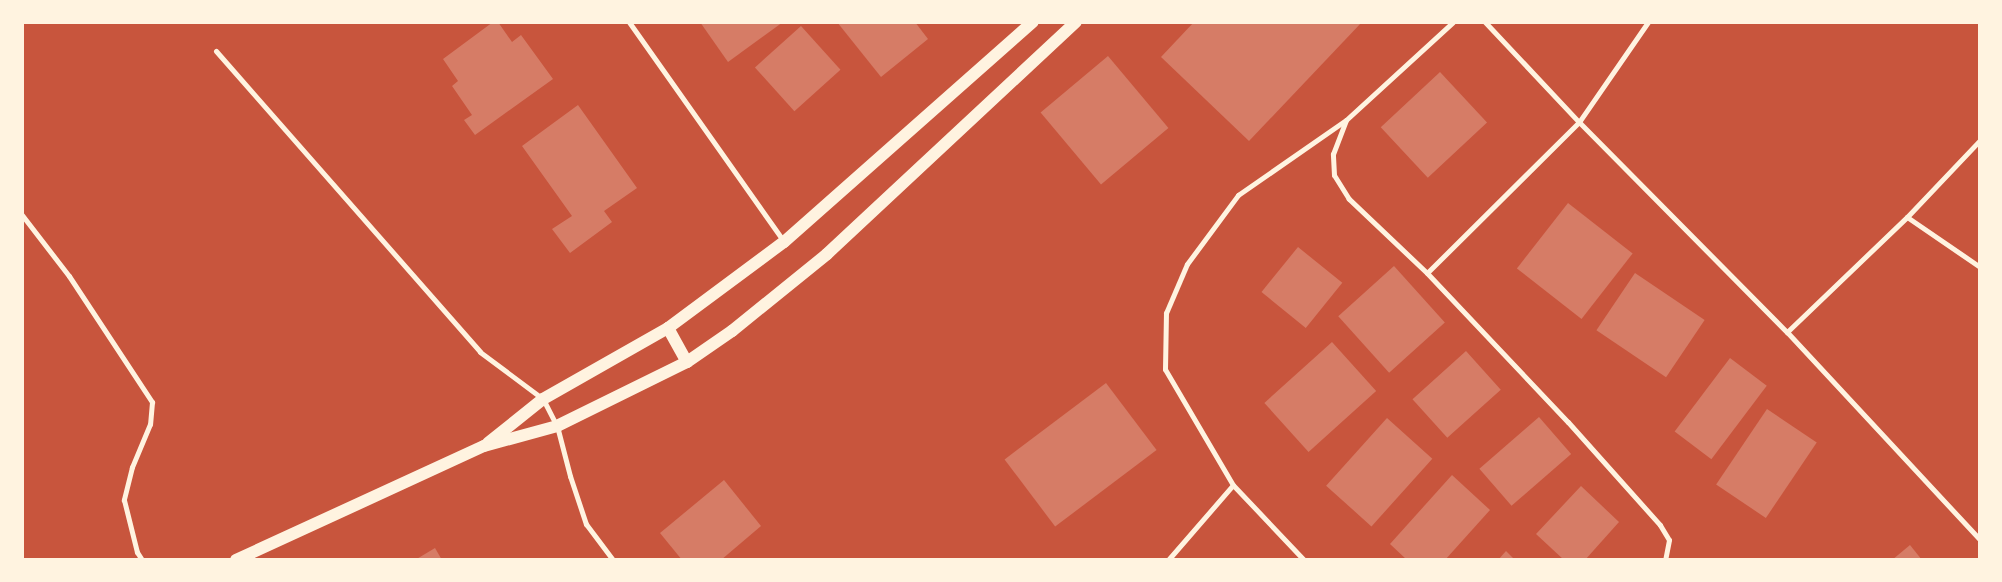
<!DOCTYPE html>
<style>
body{margin:0}
#map{position:relative;width:2002px;height:582px;overflow:hidden;background:#c8553d;font-family:"Archivo Narrow",sans-serif}
div>[style]{position:absolute}
.building>*{inset:0;background:#d67c66;transform-origin:0 0}
.minor>*{height:5px;margin:-2.5px;padding:0 2.5px;transform-origin:2.5px;border-radius:2.5px;background:#fff3e0}
.primary>*{height:12px;margin:-6px;padding:0 6px;transform-origin:6px;border-radius:6px;background:#fff3e0}
span{translate:-50% -50%;white-space:nowrap;text-align:center;line-height:1.15;-webkit-text-stroke:4px #fff3e0;paint-order:stroke}
.frame{position:absolute;inset:0;border:24px solid #fff3e0;pointer-events:none}
</style>
<div id="map">
<div class="building">
<div style="clip-path:polygon(493px 22px,498px 22px,512px 42px,521px 35px,553px 79px,475px 135px,464px 120px,472px 115px,452px 86px,458px 81px,443px 59px)"></div>
<div style="clip-path:polygon(700px 22px,783px 22px,728px 62px)"></div>
<div style="clip-path:polygon(837px 22px,915px 22px,928px 39px,881px 77px)"></div>
<div style="clip-path:polygon(1194px 22px,1362px 22px,1249px 141px,1161px 57px)"></div>
<div style="left:801px;top:26px;width:59px;height:62px;rotate:48deg"></div>
<div style="left:1108px;top:56px;width:94px;height:88px;rotate:50deg"></div>
<div style="left:1440px;top:72px;width:69px;height:81px;rotate:47deg"></div>
<div style="clip-path:polygon(578px 105px,637px 188px,604px 211px,612px 222px,570px 253px,552px 229px,572px 216px,522px 146px)"></div>
<div style="left:1568px;top:203px;width:82px;height:83px;rotate:38deg"></div>
<div style="left:1298px;top:247px;width:57px;height:58px;rotate:39deg"></div>
<div style="left:1394px;top:266px;width:76px;height:75px;rotate:48deg"></div>
<div style="left:1635px;top:273px;width:84px;height:69px;rotate:34deg"></div>
<div style="left:1332px;top:342px;width:66px;height:91px;rotate:48deg"></div>
<div style="left:1466px;top:351px;width:52px;height:72px;rotate:48deg"></div>
<div style="left:1730px;top:358px;width:46px;height:92px;rotate:37deg"></div>
<div style="left:1106px;top:383px;width:84px;height:127px;rotate:53deg"></div>
<div style="left:1767px;top:409px;width:60px;height:91px;rotate:34deg"></div>
<div style="left:1539px;top:417px;width:49px;height:79px;rotate:49deg"></div>
<div style="left:1387px;top:418px;width:61px;height:91px;rotate:42deg"></div>
<div style="clip-path:polygon(1452px 475px,1490px 510px,1445px 560px,1407px 560px,1390px 544px)"></div>
<div style="clip-path:polygon(724px 480px,761px 526px,721px 560px,682px 560px,660px 533px)"></div>
<div style="clip-path:polygon(1581px 486px,1619px 522px,1585px 560px,1564px 560px,1536px 534px)"></div>
<div style="clip-path:polygon(1910px 545px,1922px 560px,1892px 560px)"></div>
<div style="clip-path:polygon(435px 548px,442px 560px,415px 560px)"></div>
<div style="clip-path:polygon(1506px 551px,1515px 560px,1498px 560px)"></div>
</div>
<div class="minor">
<div style="left:629px;top:22px;width:269px;rotate:54.8deg"></div>
<div style="left:1485px;top:22px;width:137px;rotate:46.8deg"></div>
<div style="left:1579px;top:122px;width:296px;rotate:45.3deg"></div>
<div style="left:1787px;top:332px;width:284px;rotate:47.1deg"></div>
<div style="left:1648px;top:22px;width:121px;rotate:124.6deg"></div>
<div style="left:1579px;top:122px;width:214px;rotate:135.2deg"></div>
<div style="left:1427px;top:273px;width:205px;rotate:46.6deg"></div>
<div style="left:1568px;top:422px;width:138px;rotate:48.2deg"></div>
<div style="left:1660px;top:525px;width:17px;rotate:59deg"></div>
<div style="left:1669px;top:540px;width:20px;rotate:101deg"></div>
<div style="left:216px;top:51px;width:400px;rotate:48.7deg"></div>
<div style="left:480px;top:352px;width:79px;rotate:36.7deg"></div>
<div style="left:543px;top:399px;width:30px;rotate:63deg"></div>
<div style="left:557px;top:426px;width:52px;rotate:75.4deg"></div>
<div style="left:570px;top:476px;width:51px;rotate:71.6deg"></div>
<div style="left:586px;top:524px;width:45px;rotate:53.1deg"></div>
<div style="left:22px;top:215px;width:77px;rotate:52.4deg"></div>
<div style="left:69px;top:276px;width:151px;rotate:56.6deg"></div>
<div style="left:152px;top:402px;width:22px;rotate:95deg"></div>
<div style="left:150px;top:424px;width:47px;rotate:112.7deg"></div>
<div style="left:132px;top:467px;width:34px;rotate:104deg"></div>
<div style="left:124px;top:500px;width:54px;rotate:76deg"></div>
<div style="left:137px;top:552px;width:9px;rotate:58deg"></div>
<div style="left:1907px;top:217px;width:88px;rotate:34.4deg"></div>
<div style="left:1427px;top:273px;width:108px;rotate:-136.5deg"></div>
<div style="left:1349px;top:199px;width:28px;rotate:-122deg"></div>
<div style="left:1334px;top:175px;width:21px;rotate:-93deg"></div>
<div style="left:1333px;top:154px;width:36px;rotate:-69deg"></div>
<div style="left:1346px;top:120px;width:145px;rotate:-42.5deg"></div>
<div style="left:1787px;top:332px;width:166px;rotate:-43.8deg"></div>
<div style="left:1907px;top:217px;width:106px;rotate:-46.5deg"></div>
<div style="left:1168px;top:560px;width:99px;rotate:-49.1deg"></div>
<div style="left:1304px;top:560px;width:103px;rotate:-133.4deg"></div>
<div style="left:1233px;top:485px;width:134px;rotate:-120.4deg"></div>
<div style="left:1165px;top:369px;width:56px;rotate:-89deg"></div>
<div style="left:1166px;top:313px;width:53px;rotate:-66.8deg"></div>
<div style="left:1187px;top:264px;width:86px;rotate:-53.5deg"></div>
<div style="left:1238px;top:195px;width:131px;rotate:-34.8deg"></div>
</div>
<div class="primary">
<div style="left:668px;top:328px;width:39px;rotate:61deg"></div>
<div style="left:488px;top:443px;width:70px;rotate:-38.7deg"></div>
<div style="left:543px;top:399px;width:144px;rotate:-29.6deg"></div>
<div style="left:668px;top:328px;width:144px;rotate:-36.6deg"></div>
<div style="left:784px;top:242px;width:332px;rotate:-41.5deg"></div>
<div style="left:236px;top:560px;width:273px;rotate:-24.7deg"></div>
<div style="left:484px;top:446px;width:76px;rotate:-15.3deg"></div>
<div style="left:557px;top:426px;width:145px;rotate:-26.2deg"></div>
<div style="left:687px;top:362px;width:55px;rotate:-34.6deg"></div>
<div style="left:732px;top:331px;width:122px;rotate:-39deg"></div>
<div style="left:827px;top:254px;width:340px;rotate:-43deg"></div>
</div>
<div class="frame"></div>
</div>
